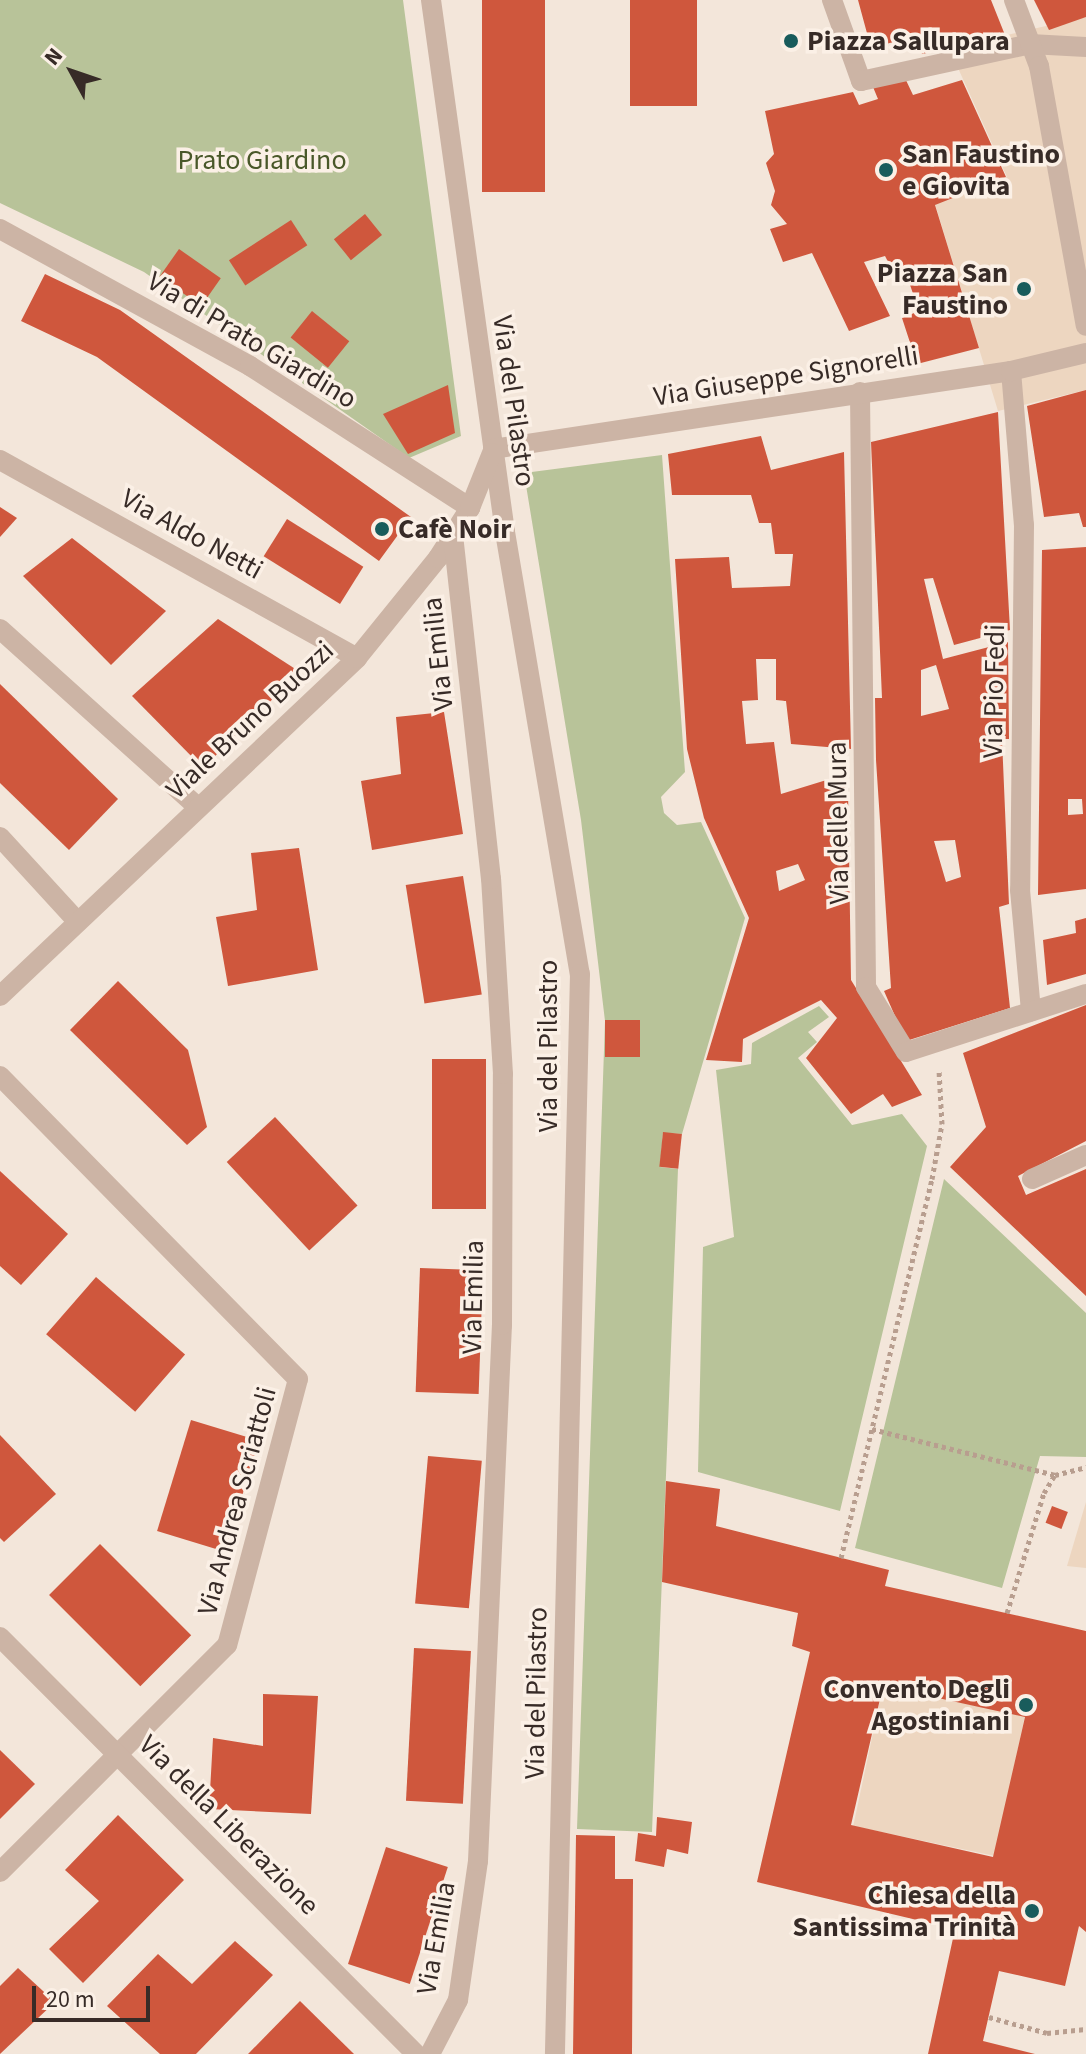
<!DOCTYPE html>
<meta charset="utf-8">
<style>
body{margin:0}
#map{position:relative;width:1086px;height:2054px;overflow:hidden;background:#f3e6da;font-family:"Source Sans 3",sans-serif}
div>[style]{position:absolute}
.green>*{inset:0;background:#b8c399}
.plaza>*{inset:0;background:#edd6c0;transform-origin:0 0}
.building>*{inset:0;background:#cf573d;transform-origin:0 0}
.path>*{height:5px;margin-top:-2.5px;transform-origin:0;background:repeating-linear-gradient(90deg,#b89e8f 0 4px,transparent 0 8px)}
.minor>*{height:20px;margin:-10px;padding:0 10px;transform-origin:10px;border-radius:10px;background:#ccb4a5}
.dots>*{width:22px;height:22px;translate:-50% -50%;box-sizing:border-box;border:4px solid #fbf0e6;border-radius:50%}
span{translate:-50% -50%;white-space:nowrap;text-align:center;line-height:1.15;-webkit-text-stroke:7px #fbf0e6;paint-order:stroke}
.poi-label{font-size:28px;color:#372b27;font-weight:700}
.left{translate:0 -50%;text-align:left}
.right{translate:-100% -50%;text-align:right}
.park-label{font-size:28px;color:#495829}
.street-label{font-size:28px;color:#372b27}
.north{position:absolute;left:32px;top:32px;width:80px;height:80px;-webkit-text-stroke:6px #fbf0e6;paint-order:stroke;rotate:310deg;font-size:22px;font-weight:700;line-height:32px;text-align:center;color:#372b27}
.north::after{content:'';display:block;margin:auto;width:28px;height:36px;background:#372b27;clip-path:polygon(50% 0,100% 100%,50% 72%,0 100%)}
.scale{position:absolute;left:32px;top:1986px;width:118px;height:36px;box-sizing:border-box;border:4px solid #372b27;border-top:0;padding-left:10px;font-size:24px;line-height:28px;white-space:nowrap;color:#372b27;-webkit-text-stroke:6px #fbf0e6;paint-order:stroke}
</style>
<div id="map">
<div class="green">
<div style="clip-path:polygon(0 0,403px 0,461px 436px,409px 458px,144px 272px,0 203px)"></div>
<div style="clip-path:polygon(662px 455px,685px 772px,661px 797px,664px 813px,677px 825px,701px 822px,745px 918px,682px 1134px,663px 1133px,660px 1167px,678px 1169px,652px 1832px,577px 1829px,605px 1021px,581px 820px,524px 473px)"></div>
<div style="clip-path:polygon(819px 1006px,829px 1017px,808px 1032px,817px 1042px,798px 1058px,852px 1125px,902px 1114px,927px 1146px,840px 1511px,698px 1472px,703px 1247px,734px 1237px,716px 1070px,751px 1064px,752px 1043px)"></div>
<div style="clip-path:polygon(944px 1179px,1086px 1313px,1086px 1457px,1040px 1456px,1002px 1588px,855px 1548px)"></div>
</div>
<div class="plaza">
<div style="clip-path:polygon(1086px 17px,1086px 390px,998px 411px,935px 204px,1007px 177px,949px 48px)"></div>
<div style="clip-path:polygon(1086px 1502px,1086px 1568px,1067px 1566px)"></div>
<div style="left:883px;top:1686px;width:145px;height:143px;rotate:12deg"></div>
</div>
<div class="building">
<div style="left:482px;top:0;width:63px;height:192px"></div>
<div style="left:630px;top:0;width:67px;height:106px"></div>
<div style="clip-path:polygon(858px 0,991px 0,1005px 35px,922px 54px,916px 36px,871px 48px)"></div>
<div style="clip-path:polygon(1034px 0,1086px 0,1086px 17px,1049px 30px)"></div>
<div style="clip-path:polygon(904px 76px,913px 95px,962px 80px,1006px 177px,935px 205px,979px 348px,917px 364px,902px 318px,919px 311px,909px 282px,900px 285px,885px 256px,864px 262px,890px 316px,849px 331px,812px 253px,783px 262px,770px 229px,787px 224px,771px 205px,775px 191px,766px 163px,774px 154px,765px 111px,853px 92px,859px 105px,878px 99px,873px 87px)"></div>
<div style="left:365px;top:214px;width:27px;height:40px;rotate:51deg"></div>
<div style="left:291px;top:220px;width:30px;height:74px;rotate:57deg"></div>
<div style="left:179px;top:249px;width:51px;height:34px;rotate:35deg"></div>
<div style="clip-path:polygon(45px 274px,120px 310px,411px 517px,379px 561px,97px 357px,21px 321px)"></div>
<div style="left:312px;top:311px;width:48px;height:34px;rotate:39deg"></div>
<div style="clip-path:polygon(448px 385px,455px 433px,408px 454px,383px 414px)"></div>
<div style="clip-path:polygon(1086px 390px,1086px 527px,1083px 527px,1079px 513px,1044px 517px,1027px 406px)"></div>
<div style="clip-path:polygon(evenodd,998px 412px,1010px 630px,954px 645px,933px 578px,924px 579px,943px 659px,1008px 642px,1009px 739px,1002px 739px,1009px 904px,999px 907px,1010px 1008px,906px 1041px,884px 991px,891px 988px,876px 760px,875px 698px,882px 698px,871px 442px,998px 412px,936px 665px,949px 709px,921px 716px,921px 670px,936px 665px,998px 412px,955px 840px,961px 877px,946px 882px,934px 841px,955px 840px)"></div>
<div style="clip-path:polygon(evenodd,761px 436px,771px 470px,844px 452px,851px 749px,791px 744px,786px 701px,776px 700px,776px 659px,756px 659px,758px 700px,742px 701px,746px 744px,774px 742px,781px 794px,833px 778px,848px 790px,851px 980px,922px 1095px,892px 1107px,883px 1094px,851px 1114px,806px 1058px,837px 1018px,821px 1000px,743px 1039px,742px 1062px,706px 1060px,749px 918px,704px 818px,687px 749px,675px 559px,729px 557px,732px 588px,790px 586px,793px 554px,775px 554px,771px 523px,759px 523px,751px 495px,672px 495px,668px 454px,761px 436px,798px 864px,805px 880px,779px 891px,776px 871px,798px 864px)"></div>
<div style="clip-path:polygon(0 507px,17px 518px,0 537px)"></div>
<div style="left:287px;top:519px;width:90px;height:44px;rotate:32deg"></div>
<div style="clip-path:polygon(72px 538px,166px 611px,111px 665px,23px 576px)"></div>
<div style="clip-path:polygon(evenodd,1086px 547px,1086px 889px,1038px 895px,1042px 550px,1086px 547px,1068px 799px,1082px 799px,1083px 814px,1068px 815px,1068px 799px)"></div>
<div style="clip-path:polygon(218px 619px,300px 672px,203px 768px,132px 696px)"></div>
<div style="clip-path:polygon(0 684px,118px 799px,69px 850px,0 783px)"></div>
<div style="clip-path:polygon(444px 712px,463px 834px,372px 850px,361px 781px,401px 774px,396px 717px)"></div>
<div style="clip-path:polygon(299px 848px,318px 970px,228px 986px,216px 917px,257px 910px,251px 853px)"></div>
<div style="left:463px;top:876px;width:120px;height:58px;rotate:81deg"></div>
<div style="clip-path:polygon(1086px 918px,1086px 974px,1047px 985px,1043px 940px,1076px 933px,1075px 921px)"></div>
<div style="clip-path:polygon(118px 981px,188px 1050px,207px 1127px,187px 1145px,70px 1030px)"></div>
<div style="clip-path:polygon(1086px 1005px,1086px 1141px,1018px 1176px,1026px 1195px,1086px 1169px,1086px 1296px,950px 1167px,986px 1127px,963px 1053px)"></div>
<div style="left:640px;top:1020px;width:37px;height:35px;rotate:90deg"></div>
<div style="left:432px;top:1059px;width:54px;height:150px"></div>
<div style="left:275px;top:1117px;width:121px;height:66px;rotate:47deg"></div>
<div style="left:663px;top:1132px;width:19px;height:35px;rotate:6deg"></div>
<div style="clip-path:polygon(0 1171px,68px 1234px,21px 1285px,0 1266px)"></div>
<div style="left:420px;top:1268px;width:63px;height:124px;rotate:2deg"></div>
<div style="left:96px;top:1277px;width:118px;height:76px;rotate:41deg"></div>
<div style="left:191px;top:1420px;width:71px;height:116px;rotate:17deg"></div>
<div style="clip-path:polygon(0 1435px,56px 1494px,4px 1542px,0 1538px)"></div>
<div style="left:428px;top:1456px;width:54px;height:148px;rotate:5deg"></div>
<div style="clip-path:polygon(evenodd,666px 1481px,720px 1489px,716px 1526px,889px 1570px,885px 1586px,1086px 1631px,1086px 1932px,1079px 1926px,1065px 1986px,999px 1971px,983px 2041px,1035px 2054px,928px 2054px,955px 1929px,757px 1882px,810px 1652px,792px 1646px,798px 1613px,662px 1582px,666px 1481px,883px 1686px,1025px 1717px,993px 1857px,851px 1825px,883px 1686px)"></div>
<div style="left:1052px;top:1506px;width:17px;height:18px;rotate:21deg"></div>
<div style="left:100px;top:1544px;width:129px;height:72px;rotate:45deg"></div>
<div style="left:414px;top:1648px;width:57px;height:153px;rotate:3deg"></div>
<div style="clip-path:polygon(263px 1694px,318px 1696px,311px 1814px,209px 1809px,213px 1738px,263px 1746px)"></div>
<div style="clip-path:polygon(0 1750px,35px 1784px,0 1819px)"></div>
<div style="clip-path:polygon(118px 1815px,184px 1880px,83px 1983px,49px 1949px,99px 1901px,65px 1870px)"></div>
<div style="clip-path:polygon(657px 1817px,692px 1822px,688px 1854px,667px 1849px,664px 1867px,635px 1861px,638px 1833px,656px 1836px)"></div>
<div style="clip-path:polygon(576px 1835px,615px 1836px,615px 1879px,633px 1879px,632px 2054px,573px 2054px)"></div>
<div style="left:386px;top:1847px;width:65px;height:123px;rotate:18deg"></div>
<div style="clip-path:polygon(235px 1941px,273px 1975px,196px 2054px,160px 2054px,107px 2006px,158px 1954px,192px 1984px)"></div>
<div style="clip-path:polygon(18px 1968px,55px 2002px,0 2054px,0 1986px)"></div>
<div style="clip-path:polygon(300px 2001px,354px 2054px,248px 2054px)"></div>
</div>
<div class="path">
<div style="left:872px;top:1429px;width:189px;rotate:14.1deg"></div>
<div style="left:841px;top:1558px;width:390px;rotate:-76.5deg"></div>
<div style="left:932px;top:1179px;width:56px;rotate:-79.7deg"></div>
<div style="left:942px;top:1124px;width:53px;rotate:-93.2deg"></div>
<div style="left:1007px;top:1613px;width:126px;rotate:-72.9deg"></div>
<div style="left:1044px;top:1493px;width:21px;rotate:-59deg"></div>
<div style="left:1055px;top:1475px;width:32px;rotate:-14deg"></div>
<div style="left:989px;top:2017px;width:60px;rotate:15.4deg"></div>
<div style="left:1047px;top:2033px;width:39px;rotate:-6deg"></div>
</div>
<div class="minor">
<div style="left:431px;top:0;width:537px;rotate:82.08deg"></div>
<div style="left:505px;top:532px;width:448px;rotate:80.4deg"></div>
<div style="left:580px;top:974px;width:1080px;rotate:91.33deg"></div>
<div style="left:832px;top:0;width:86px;rotate:70.3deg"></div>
<div style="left:861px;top:81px;width:173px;rotate:-12.3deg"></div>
<div style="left:1030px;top:44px;width:56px;rotate:3.1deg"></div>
<div style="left:1014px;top:0;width:71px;rotate:69.3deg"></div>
<div style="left:1039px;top:66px;width:264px;rotate:79.8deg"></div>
<div style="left:0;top:229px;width:285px;rotate:28.7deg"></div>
<div style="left:250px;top:366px;width:262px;rotate:32.8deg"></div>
<div style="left:1011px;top:371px;width:155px;rotate:85.2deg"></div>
<div style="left:1024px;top:525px;width:365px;rotate:90.6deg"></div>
<div style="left:1020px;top:890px;width:122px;rotate:84.8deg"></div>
<div style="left:860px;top:392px;width:595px;rotate:89.42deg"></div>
<div style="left:866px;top:987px;width:76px;rotate:58.4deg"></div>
<div style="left:906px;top:1052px;width:189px;rotate:-17.9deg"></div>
<div style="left:493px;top:449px;width:524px;rotate:-8.56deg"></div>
<div style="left:1011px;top:371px;width:77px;rotate:-13.5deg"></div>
<div style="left:0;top:460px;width:408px;rotate:29deg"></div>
<div style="left:0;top:629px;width:266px;rotate:42deg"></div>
<div style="left:0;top:837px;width:115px;rotate:47.5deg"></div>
<div style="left:0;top:996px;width:492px;rotate:-43.4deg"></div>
<div style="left:357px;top:658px;width:129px;rotate:-51deg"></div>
<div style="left:438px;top:558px;width:59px;rotate:-57.4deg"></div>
<div style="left:470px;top:508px;width:59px;rotate:-68.2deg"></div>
<div style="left:0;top:1076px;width:425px;rotate:45.5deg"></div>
<div style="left:298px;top:1379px;width:275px;rotate:104.9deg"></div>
<div style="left:227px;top:1645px;width:321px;rotate:135deg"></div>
<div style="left:1032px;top:1179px;width:59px;rotate:-24deg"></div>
<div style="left:0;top:1637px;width:589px;rotate:45.07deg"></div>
<div style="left:430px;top:2054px;width:61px;rotate:-62.6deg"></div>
<div style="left:458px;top:2000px;width:140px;rotate:-81.8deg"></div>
<div style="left:478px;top:1861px;width:537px;rotate:-87.44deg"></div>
<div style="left:502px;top:1325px;width:251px;rotate:-89.8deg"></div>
<div style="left:503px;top:1074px;width:195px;rotate:-93.5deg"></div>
<div style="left:491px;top:879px;width:347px;rotate:-96.3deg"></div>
</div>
<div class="dots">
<div style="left:791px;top:41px;background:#195c5c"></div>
<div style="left:886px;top:170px;background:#195c5c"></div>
<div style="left:1024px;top:289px;background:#195c5c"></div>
<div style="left:382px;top:529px;background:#195c5c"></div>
<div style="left:1026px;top:1705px;background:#195c5c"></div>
<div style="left:1032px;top:1911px;background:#195c5c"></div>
</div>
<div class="poi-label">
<span class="left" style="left:807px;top:41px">Piazza Sallupara</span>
<span class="left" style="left:902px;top:170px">San Faustino<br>e Giovita</span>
<span class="right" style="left:1008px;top:289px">Piazza San<br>Faustino</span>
<span class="left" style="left:398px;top:529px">Cafè Noir</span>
<span class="right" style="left:1010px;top:1705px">Convento Degli<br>Agostiniani</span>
<span class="right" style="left:1016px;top:1911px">Chiesa della<br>Santissima Trinità</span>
</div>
<div class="park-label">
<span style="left:262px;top:160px">Prato Giardino</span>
</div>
<div class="street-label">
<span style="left:252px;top:340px;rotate:31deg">Via di Prato Giardino</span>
<span style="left:786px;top:376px;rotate:-9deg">Via Giuseppe Signorelli</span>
<span style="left:514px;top:401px;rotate:82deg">Via del Pilastro</span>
<span style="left:192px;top:534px;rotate:29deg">Via Aldo Netti</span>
<span style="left:438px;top:654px;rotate:-96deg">Via Emilia</span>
<span style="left:994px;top:691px;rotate:-89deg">Via Pio Fedi</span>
<span style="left:250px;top:720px;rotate:-43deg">Viale Bruno Buozzi</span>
<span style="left:838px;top:823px;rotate:-91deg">Via delle Mura</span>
<span style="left:548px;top:1046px;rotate:-90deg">Via del Pilastro</span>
<span style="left:473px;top:1297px;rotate:-89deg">Via Emilia</span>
<span style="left:237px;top:1501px;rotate:-75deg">Via Andrea Scriattoli</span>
<span style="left:536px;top:1693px;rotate:-89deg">Via del Pilastro</span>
<span style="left:229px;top:1825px;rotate:45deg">Via della Liberazione</span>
<span style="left:436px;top:1938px;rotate:-80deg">Via Emilia</span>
</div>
<div class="north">N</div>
<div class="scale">20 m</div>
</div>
